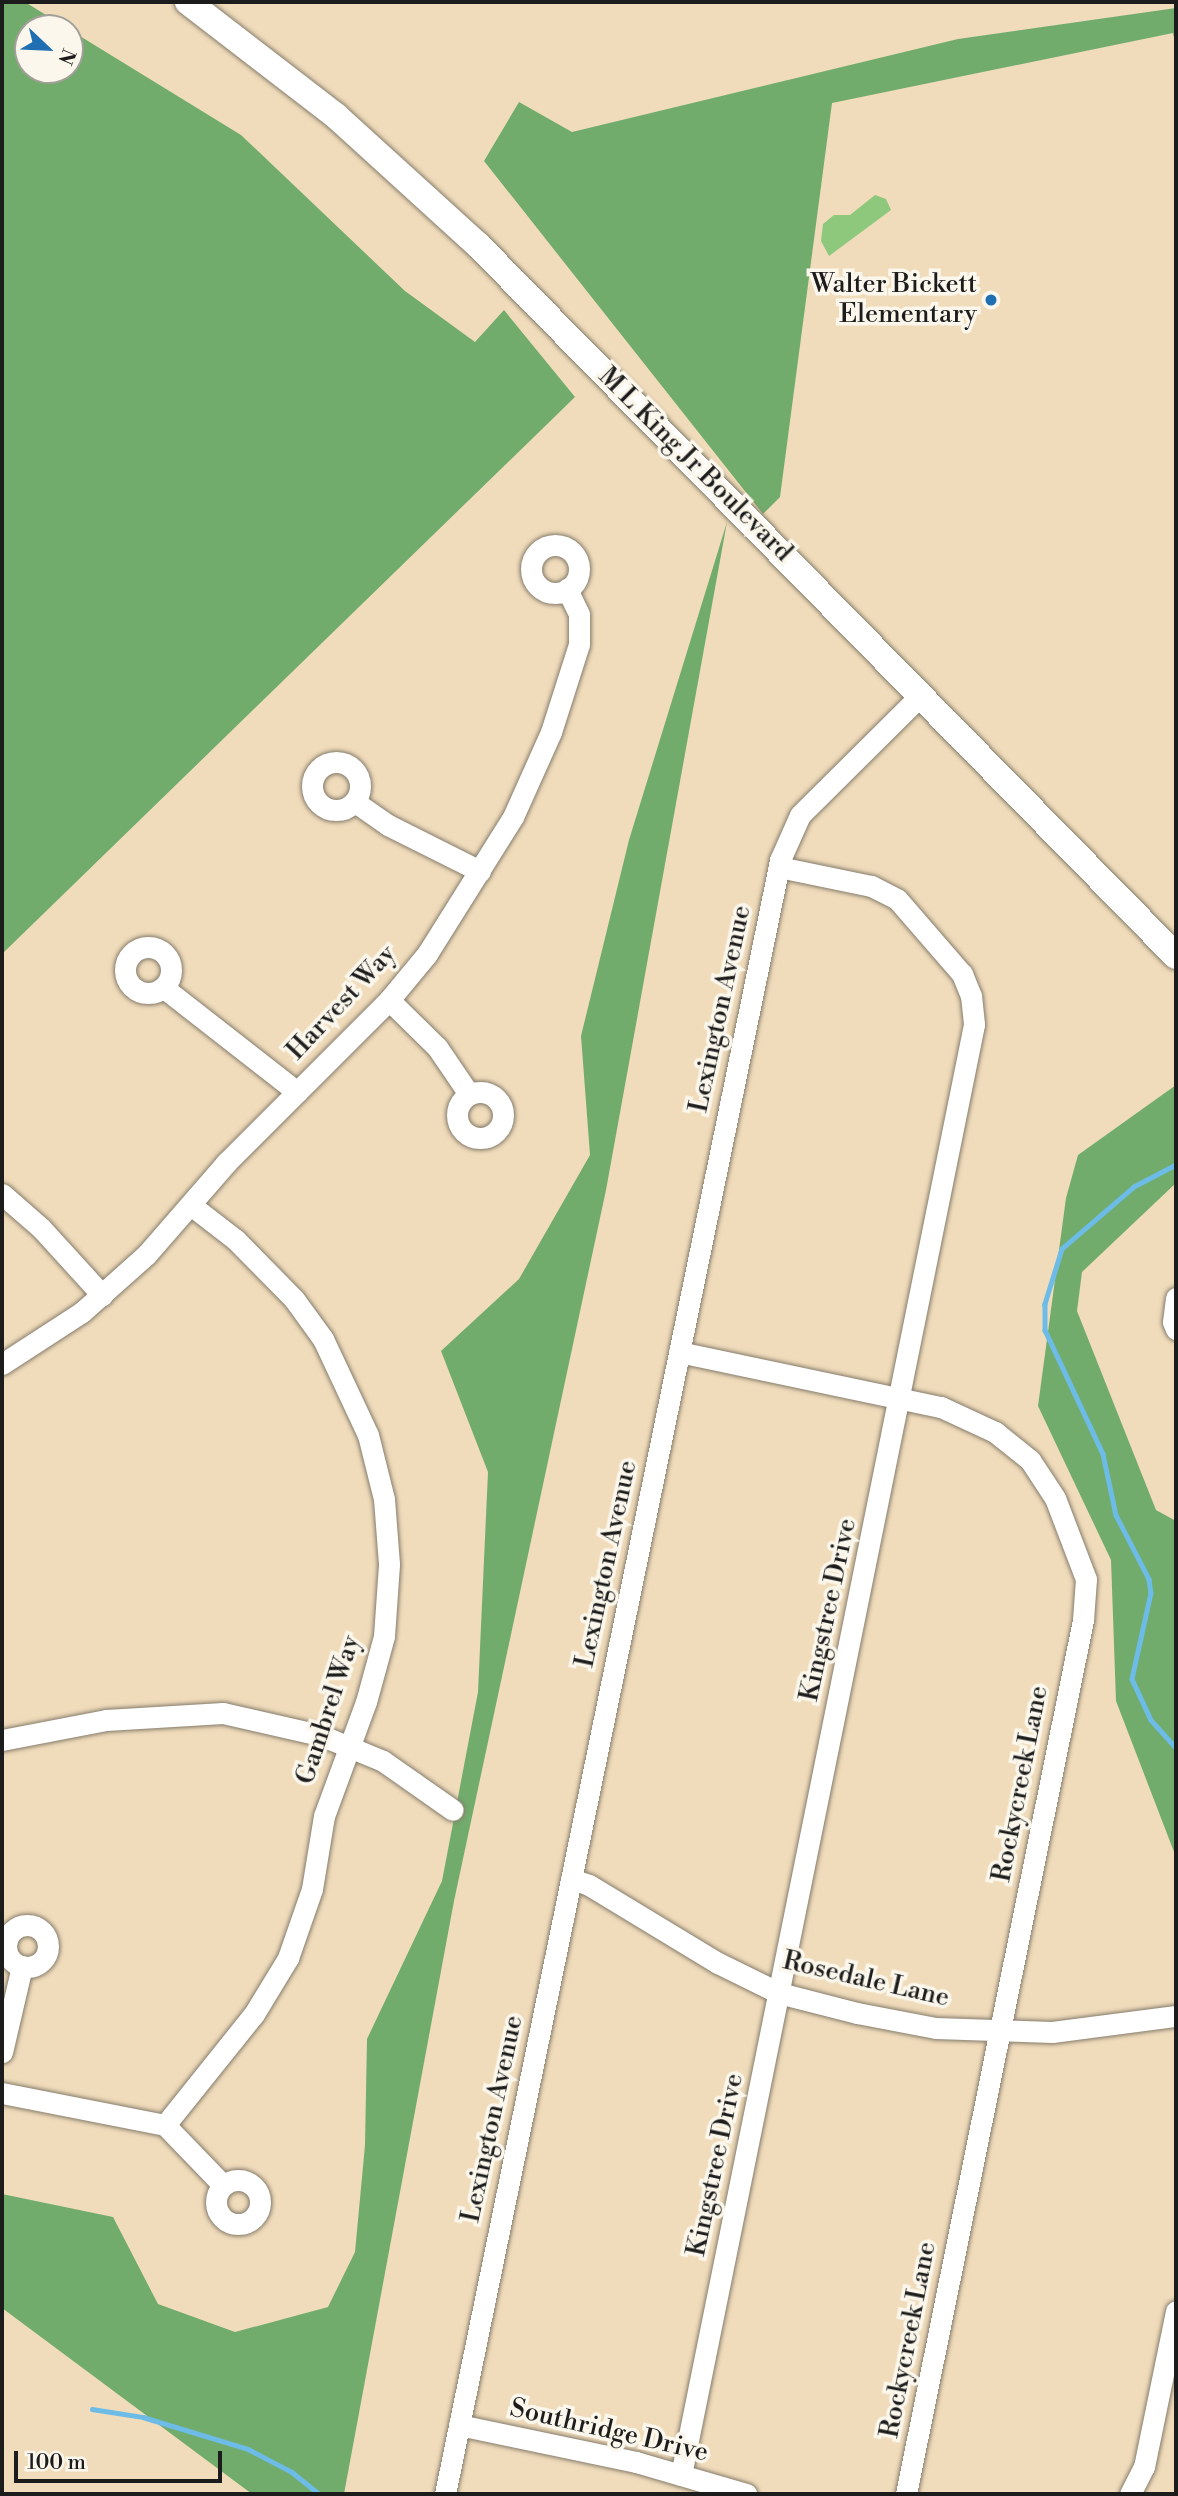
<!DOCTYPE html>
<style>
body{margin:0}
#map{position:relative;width:1178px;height:2496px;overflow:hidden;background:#f0dcbb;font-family:"Libre Bodoni",serif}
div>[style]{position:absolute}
.green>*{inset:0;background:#8ec87c}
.forest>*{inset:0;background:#72ac6c}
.stream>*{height:4.5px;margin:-2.25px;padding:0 2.25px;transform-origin:2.25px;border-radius:2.25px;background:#6dbbe7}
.roads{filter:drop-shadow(0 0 2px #867c6c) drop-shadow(0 0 2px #867c6c)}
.minor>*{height:21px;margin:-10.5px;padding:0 10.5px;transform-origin:10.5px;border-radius:10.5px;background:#fff}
.minor>.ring{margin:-10.5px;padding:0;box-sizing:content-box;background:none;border:21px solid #fff;border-radius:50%}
.major>*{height:26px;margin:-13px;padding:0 13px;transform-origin:13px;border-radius:13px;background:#fff}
.dots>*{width:19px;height:19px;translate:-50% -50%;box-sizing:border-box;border:4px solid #fbf7ec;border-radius:50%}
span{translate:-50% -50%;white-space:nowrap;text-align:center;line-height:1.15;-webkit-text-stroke:7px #fbf7ec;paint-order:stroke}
.poi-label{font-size:26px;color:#1c1c1c}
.right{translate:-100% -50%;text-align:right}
.street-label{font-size:26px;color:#1c1c1c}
.frame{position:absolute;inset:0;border:4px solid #1c1c1c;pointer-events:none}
.north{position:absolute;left:14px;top:14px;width:70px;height:70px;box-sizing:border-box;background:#fbf7ec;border:2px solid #a29f99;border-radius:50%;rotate:113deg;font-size:19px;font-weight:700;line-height:28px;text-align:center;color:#1c1c1c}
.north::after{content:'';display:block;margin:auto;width:24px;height:32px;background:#1f6fb2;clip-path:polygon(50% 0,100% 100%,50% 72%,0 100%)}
.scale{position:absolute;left:14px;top:2451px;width:208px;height:32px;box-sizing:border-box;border:4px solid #1c1c1c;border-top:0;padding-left:9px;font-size:21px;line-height:24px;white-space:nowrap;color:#1c1c1c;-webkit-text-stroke:5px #fbf7ec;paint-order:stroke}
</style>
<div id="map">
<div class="green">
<div style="clip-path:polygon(875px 195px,886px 199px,891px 210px,829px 256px,821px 241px,823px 224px,834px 215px,850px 215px)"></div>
</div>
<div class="forest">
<div style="clip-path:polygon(2px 2px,25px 2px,67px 28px,28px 28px,28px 70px,70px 70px,70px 30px,241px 135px,405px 291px,475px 342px,504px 310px,575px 397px,2px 954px)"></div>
<div style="clip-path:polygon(1176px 8px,1176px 47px,1173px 33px,832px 103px,780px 497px,763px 514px,484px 161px,519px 102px,572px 132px,958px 39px)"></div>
<div style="clip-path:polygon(727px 522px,606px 1190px,454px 1901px,344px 2494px,252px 2494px,2px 2308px,2px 2194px,113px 2217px,158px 2304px,235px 2332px,328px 2307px,355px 2252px,365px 2145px,367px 2039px,442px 1881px,478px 1692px,488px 1472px,441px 1351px,519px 1279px,590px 1155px,581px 1036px,629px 840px)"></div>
<div style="clip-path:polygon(1176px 1085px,1176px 1183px,1082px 1272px,1077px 1311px,1156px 1510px,1176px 1521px,1176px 1857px,1116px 1701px,1111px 1560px,1038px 1406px,1066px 1198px,1078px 1155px)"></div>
</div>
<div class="stream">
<div style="left:1176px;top:1165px;width:47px;rotate:152.4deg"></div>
<div style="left:1134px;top:1187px;width:95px;rotate:139.3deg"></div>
<div style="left:1062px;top:1249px;width:58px;rotate:107.2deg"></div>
<div style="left:1045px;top:1304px;width:26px;rotate:90deg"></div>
<div style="left:1045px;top:1330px;width:137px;rotate:64.9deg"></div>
<div style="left:1103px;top:1454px;width:62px;rotate:78deg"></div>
<div style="left:1116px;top:1515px;width:72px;rotate:62.7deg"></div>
<div style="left:1149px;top:1579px;width:14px;rotate:82deg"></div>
<div style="left:1151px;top:1593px;width:88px;rotate:102.5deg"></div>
<div style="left:1132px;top:1679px;width:45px;rotate:65.1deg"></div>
<div style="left:1151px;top:1720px;width:38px;rotate:48deg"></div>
<div style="left:92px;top:2409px;width:52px;rotate:8.9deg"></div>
<div style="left:143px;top:2417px;width:110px;rotate:16.9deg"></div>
<div style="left:248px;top:2449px;width:50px;rotate:27.6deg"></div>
<div style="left:292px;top:2472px;width:35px;rotate:39deg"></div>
</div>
<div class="roads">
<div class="minor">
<div class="ring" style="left:531px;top:545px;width:27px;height:27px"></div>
<div class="ring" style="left:312px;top:762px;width:27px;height:27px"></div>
<div style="left:355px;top:802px;width:40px;rotate:34.9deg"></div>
<div style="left:388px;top:825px;width:103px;rotate:26.6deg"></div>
<div class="ring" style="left:125px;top:947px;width:25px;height:25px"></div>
<div style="left:164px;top:988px;width:169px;rotate:38deg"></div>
<div style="left:389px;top:1000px;width:67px;rotate:44.4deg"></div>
<div style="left:437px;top:1047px;width:57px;rotate:55.8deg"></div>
<div class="ring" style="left:457px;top:1092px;width:25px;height:25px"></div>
<div style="left:2px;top:1194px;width:52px;rotate:41.1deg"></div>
<div style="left:41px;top:1228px;width:91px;rotate:47.7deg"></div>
<div style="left:1176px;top:1298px;width:24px;rotate:97deg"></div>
<div style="left:1173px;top:1322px;width:8px;rotate:67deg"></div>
<div style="left:679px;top:1352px;width:268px;rotate:11.9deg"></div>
<div style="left:941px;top:1407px;width:60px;rotate:24.8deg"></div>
<div style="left:995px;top:1432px;width:45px;rotate:38.7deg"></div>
<div style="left:1030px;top:1460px;width:45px;rotate:56.7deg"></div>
<div style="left:1055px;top:1498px;width:87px;rotate:69.1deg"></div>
<div style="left:1086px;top:1579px;width:41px;rotate:94.2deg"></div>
<div style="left:1083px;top:1620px;width:892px;rotate:101.45deg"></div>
<div style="left:2px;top:1364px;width:95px;rotate:-33deg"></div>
<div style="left:82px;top:1312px;width:87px;rotate:-41.7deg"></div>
<div style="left:147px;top:1254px;width:121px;rotate:-49deg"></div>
<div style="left:226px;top:1163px;width:231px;rotate:-45deg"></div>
<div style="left:389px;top:1000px;width:60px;rotate:-50.4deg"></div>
<div style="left:427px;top:954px;width:162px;rotate:-57.9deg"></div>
<div style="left:513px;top:817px;width:93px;rotate:-65.9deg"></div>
<div style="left:551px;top:732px;width:92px;rotate:-72.3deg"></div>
<div style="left:579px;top:644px;width:30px;rotate:-90deg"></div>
<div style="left:579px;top:614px;width:28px;rotate:-116deg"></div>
<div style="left:2px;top:1740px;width:106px;rotate:-10.9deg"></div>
<div style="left:106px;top:1720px;width:117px;rotate:-3.4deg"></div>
<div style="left:223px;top:1713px;width:99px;rotate:12.8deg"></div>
<div style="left:320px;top:1735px;width:68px;rotate:22.4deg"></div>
<div style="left:383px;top:1761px;width:85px;rotate:35deg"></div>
<div style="left:571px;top:1879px;width:19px;rotate:18deg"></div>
<div style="left:589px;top:1885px;width:151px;rotate:31.2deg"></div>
<div style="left:718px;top:1963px;width:68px;rotate:26.2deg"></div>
<div style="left:779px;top:1993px;width:81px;rotate:14.4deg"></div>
<div style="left:857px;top:2013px;width:80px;rotate:10.8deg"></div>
<div style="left:936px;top:2028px;width:116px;rotate:2deg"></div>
<div style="left:1052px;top:2032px;width:125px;rotate:-7.4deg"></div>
<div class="ring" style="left:6px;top:1925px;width:21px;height:21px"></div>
<div style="left:2px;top:2052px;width:88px;rotate:-76.9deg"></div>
<div style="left:2px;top:2093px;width:166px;rotate:11.1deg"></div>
<div style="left:165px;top:2125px;width:83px;rotate:46deg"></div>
<div style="left:165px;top:2125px;width:142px;rotate:-51.3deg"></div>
<div style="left:254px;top:2014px;width:66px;rotate:-58.7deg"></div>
<div style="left:288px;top:1958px;width:73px;rotate:-70.8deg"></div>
<div style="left:312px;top:1889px;width:74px;rotate:-80.7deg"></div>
<div style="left:324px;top:1816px;width:121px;rotate:-69.8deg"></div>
<div style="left:366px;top:1702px;width:68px;rotate:-74.7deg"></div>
<div style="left:384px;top:1636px;width:72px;rotate:-86deg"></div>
<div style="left:389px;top:1564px;width:65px;rotate:-94.4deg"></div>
<div style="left:384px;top:1499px;width:66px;rotate:-104deg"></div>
<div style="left:368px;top:1435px;width:106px;rotate:-115.1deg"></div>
<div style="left:323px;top:1339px;width:49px;rotate:-125.9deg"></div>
<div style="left:294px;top:1299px;width:83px;rotate:-134.5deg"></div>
<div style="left:236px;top:1240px;width:56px;rotate:-142.3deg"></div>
<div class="ring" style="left:216px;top:2180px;width:23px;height:23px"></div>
<div style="left:459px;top:2425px;width:181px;rotate:11.8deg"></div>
<div style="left:636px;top:2462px;width:115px;rotate:16.2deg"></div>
<div style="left:681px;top:2475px;width:1480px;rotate:-78.58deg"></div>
<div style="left:974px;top:1024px;width:28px;rotate:-96deg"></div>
<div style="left:971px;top:996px;width:24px;rotate:-112deg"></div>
<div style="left:962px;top:974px;width:99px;rotate:-130.9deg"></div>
<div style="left:897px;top:899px;width:29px;rotate:-153deg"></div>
<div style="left:871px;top:886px;width:94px;rotate:-168.3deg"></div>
<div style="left:445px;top:2494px;width:1668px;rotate:-78.41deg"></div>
<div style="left:780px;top:860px;width:49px;rotate:-66deg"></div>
<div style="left:800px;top:815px;width:170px;rotate:-44.8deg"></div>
<div style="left:1130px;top:2494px;width:30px;rotate:-63deg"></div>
<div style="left:1144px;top:2467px;width:159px;rotate:-78.4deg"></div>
</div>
<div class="major">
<div style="left:188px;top:2px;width:187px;rotate:37.6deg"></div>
<div style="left:336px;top:116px;width:192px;rotate:42.3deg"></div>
<div style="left:478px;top:245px;width:996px;rotate:45.53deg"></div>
</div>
</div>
<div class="dots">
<div style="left:991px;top:300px;background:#1f6fb2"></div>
</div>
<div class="poi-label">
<span class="right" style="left:977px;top:300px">Walter Bickett<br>Elementary</span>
</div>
<div class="street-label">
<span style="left:695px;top:465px;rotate:45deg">M L King Jr Boulevard</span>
<span style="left:342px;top:1003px;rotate:-47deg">Harvest Way</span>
<span style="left:721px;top:1009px;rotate:-78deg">Lexington Avenue</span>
<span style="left:607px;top:1564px;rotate:-78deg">Lexington Avenue</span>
<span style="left:829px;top:1610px;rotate:-78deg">Kingstree Drive</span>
<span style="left:329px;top:1710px;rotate:-72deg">Gambrel Way</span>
<span style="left:1021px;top:1784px;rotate:-79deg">Rockycreek Lane</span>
<span style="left:866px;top:1980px;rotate:13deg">Rosedale Lane</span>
<span style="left:493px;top:2119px;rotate:-78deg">Lexington Avenue</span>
<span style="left:716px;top:2165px;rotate:-78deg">Kingstree Drive</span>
<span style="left:909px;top:2340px;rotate:-79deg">Rockycreek Lane</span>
<span style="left:609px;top:2431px;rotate:13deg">Southridge Drive</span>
</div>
<div class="frame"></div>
<div class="north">N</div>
<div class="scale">100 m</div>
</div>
